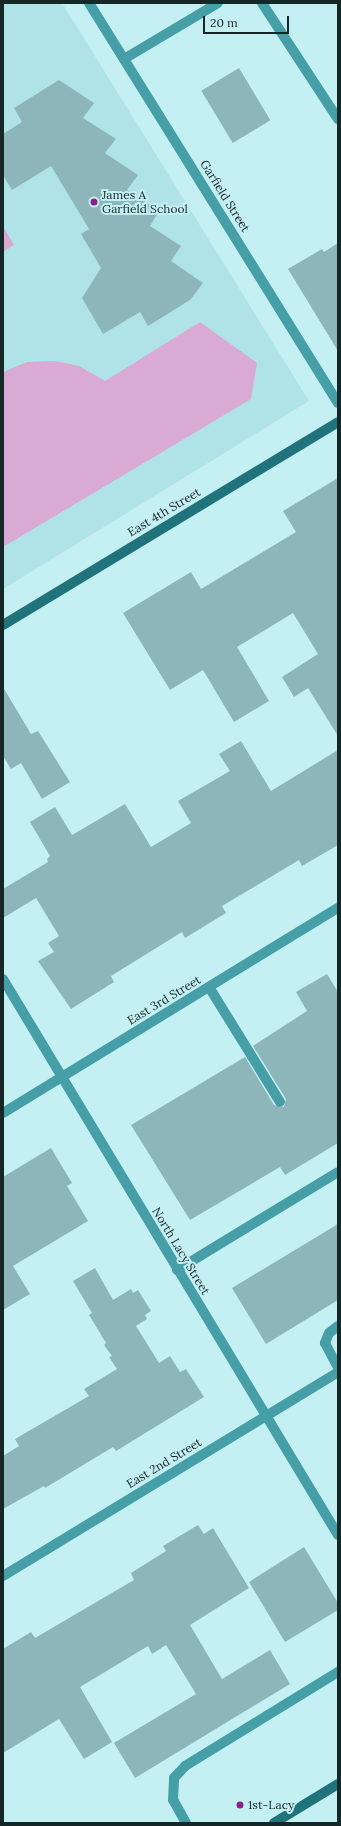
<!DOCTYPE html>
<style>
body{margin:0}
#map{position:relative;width:341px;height:1826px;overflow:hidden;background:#c4eff3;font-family:Lora,serif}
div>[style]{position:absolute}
.built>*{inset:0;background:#afe3e8}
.green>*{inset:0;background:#d9aad4}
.building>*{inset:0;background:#8db6ba;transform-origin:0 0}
.service>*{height:10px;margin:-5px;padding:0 5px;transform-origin:5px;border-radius:5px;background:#469fa6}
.minor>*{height:10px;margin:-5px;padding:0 5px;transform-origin:5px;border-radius:5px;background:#469fa6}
.tertiary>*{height:10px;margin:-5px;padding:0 5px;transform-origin:5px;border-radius:5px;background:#469fa6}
.secondary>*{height:10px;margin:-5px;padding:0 5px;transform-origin:5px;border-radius:5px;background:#20737a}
.dots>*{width:11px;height:11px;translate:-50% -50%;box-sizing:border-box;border:2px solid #c4eff3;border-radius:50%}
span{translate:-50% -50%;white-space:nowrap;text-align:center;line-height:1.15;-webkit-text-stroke:4px #c4eff3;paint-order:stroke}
.poi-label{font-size:12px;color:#162728}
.left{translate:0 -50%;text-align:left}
.street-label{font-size:12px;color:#162728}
.frame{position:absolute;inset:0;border:4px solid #162728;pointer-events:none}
.scale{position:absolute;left:203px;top:16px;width:86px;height:18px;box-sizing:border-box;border:2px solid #162728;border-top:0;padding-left:5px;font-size:12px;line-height:14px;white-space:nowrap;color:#162728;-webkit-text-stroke:3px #c4eff3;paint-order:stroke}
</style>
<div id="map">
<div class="built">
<div style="clip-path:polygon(3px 3px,62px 3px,309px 401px,3px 589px)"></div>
</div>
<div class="green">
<div style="clip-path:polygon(3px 226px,14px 245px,3px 252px)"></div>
<div style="clip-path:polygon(200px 322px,257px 363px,251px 399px,3px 547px,3px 372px,27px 362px,55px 361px,79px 366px,105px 381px)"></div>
</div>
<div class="building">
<div style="left:239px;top:68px;width:61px;height:44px;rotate:59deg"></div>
<div style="clip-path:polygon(59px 80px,94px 103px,83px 118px,116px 139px,105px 153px,138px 175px,127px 190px,159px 211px,150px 226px,181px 246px,171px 261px,203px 283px,190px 300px,148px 326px,140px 312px,103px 334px,82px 298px,101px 268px,81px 234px,89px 229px,51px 166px,12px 190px,3px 175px,3px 134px,22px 122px,14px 108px)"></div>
<div style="clip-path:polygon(338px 243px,338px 351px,288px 269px,322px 249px,324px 252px)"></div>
<div style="clip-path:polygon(338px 478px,338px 736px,308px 688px,294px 697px,282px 677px,318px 654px,293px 613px,237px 647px,269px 701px,234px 722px,203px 670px,170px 690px,123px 613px,191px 572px,201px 589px,296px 532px,283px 511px)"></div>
<div style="clip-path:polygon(3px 687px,31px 734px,38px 731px,70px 782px,42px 799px,21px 763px,11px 769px,3px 756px)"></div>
<div style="clip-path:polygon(241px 741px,271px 791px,338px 750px,338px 845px,302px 866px,299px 860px,222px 906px,226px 913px,185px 938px,182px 932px,111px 976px,114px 982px,71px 1009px,38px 961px,54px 952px,48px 943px,59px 936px,36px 898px,3px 918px,3px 889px,48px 862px,47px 859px,50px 856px,30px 822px,55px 807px,72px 835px,125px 804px,151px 847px,191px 823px,178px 801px,230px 771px,219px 754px)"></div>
<div style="clip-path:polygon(327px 974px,338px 992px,338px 1143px,285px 1175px,280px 1167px,190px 1220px,131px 1125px,245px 1057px,274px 1105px,284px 1107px,286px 1099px,253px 1046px,307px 1011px,296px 992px)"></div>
<div style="clip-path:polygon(51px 1148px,72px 1183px,67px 1186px,88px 1221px,13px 1266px,30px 1294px,3px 1310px,3px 1177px)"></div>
<div style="clip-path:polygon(338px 1224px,338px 1300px,266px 1344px,232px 1288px)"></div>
<div style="clip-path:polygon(95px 1268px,113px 1300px,131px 1289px,133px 1293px,138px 1290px,151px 1311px,145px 1315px,147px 1319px,136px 1326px,159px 1363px,170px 1356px,180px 1372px,186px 1369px,204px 1397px,116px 1451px,113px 1447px,45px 1488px,44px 1486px,3px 1509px,3px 1456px,19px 1446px,15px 1439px,89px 1396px,84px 1389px,117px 1369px,109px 1357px,112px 1356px,104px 1345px,106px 1343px,89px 1315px,92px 1313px,73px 1281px)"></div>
<div style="clip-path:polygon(198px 1525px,204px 1534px,213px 1528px,249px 1588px,190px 1625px,222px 1679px,270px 1650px,290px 1684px,135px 1778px,114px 1743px,196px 1694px,166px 1645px,152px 1654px,148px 1646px,80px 1687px,112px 1742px,84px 1759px,59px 1719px,3px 1753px,3px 1649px,31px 1632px,35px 1638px,134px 1580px,131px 1573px,166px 1551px,163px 1546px)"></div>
<div style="clip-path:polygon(304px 1547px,338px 1603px,338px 1610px,285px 1642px,249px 1582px)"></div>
</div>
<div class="service">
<div style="left:262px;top:3px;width:139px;rotate:56.8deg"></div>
<div style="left:209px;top:987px;width:135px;rotate:58.3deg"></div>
<div style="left:177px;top:1270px;width:188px;rotate:-31.3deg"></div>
<div style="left:338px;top:1326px;width:11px;rotate:142deg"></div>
<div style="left:329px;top:1333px;width:11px;rotate:112deg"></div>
<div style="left:325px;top:1343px;width:27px;rotate:62deg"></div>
<div style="left:186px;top:1823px;width:26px;rotate:-119deg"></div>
<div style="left:173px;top:1800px;width:22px;rotate:-87deg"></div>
<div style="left:174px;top:1778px;width:16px;rotate:-47deg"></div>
<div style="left:185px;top:1766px;width:180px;rotate:-31.6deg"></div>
</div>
<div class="minor">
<div style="left:89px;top:3px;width:471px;rotate:58.1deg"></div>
<div style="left:124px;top:59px;width:109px;rotate:-30.8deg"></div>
<div style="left:3px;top:979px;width:649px;rotate:58.93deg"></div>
<div style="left:3px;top:1576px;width:392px;rotate:-31.3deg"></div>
</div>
<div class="tertiary">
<div style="left:3px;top:1113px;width:393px;rotate:-31.5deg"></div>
</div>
<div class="secondary">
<div style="left:3px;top:625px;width:392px;rotate:-31.2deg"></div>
<div style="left:274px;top:1823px;width:75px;rotate:-31.4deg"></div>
</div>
<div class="dots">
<div style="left:94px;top:202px;background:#8b2186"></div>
<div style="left:240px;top:1805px;background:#8b2186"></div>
</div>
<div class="poi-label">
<span class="left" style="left:102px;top:202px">James A<br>Garfield School</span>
<span class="left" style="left:248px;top:1805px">1st-Lacy</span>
</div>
<div class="street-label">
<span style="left:225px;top:196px;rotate:58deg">Garfield Street</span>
<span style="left:164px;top:512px;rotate:-31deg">East 4th Street</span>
<span style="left:164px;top:1000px;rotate:-31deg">East 3rd Street</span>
<span style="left:181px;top:1251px;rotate:59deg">North Lacy Street</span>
<span style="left:164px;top:1463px;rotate:-31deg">East 2nd Street</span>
</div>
<div class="frame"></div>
<div class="scale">20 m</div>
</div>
